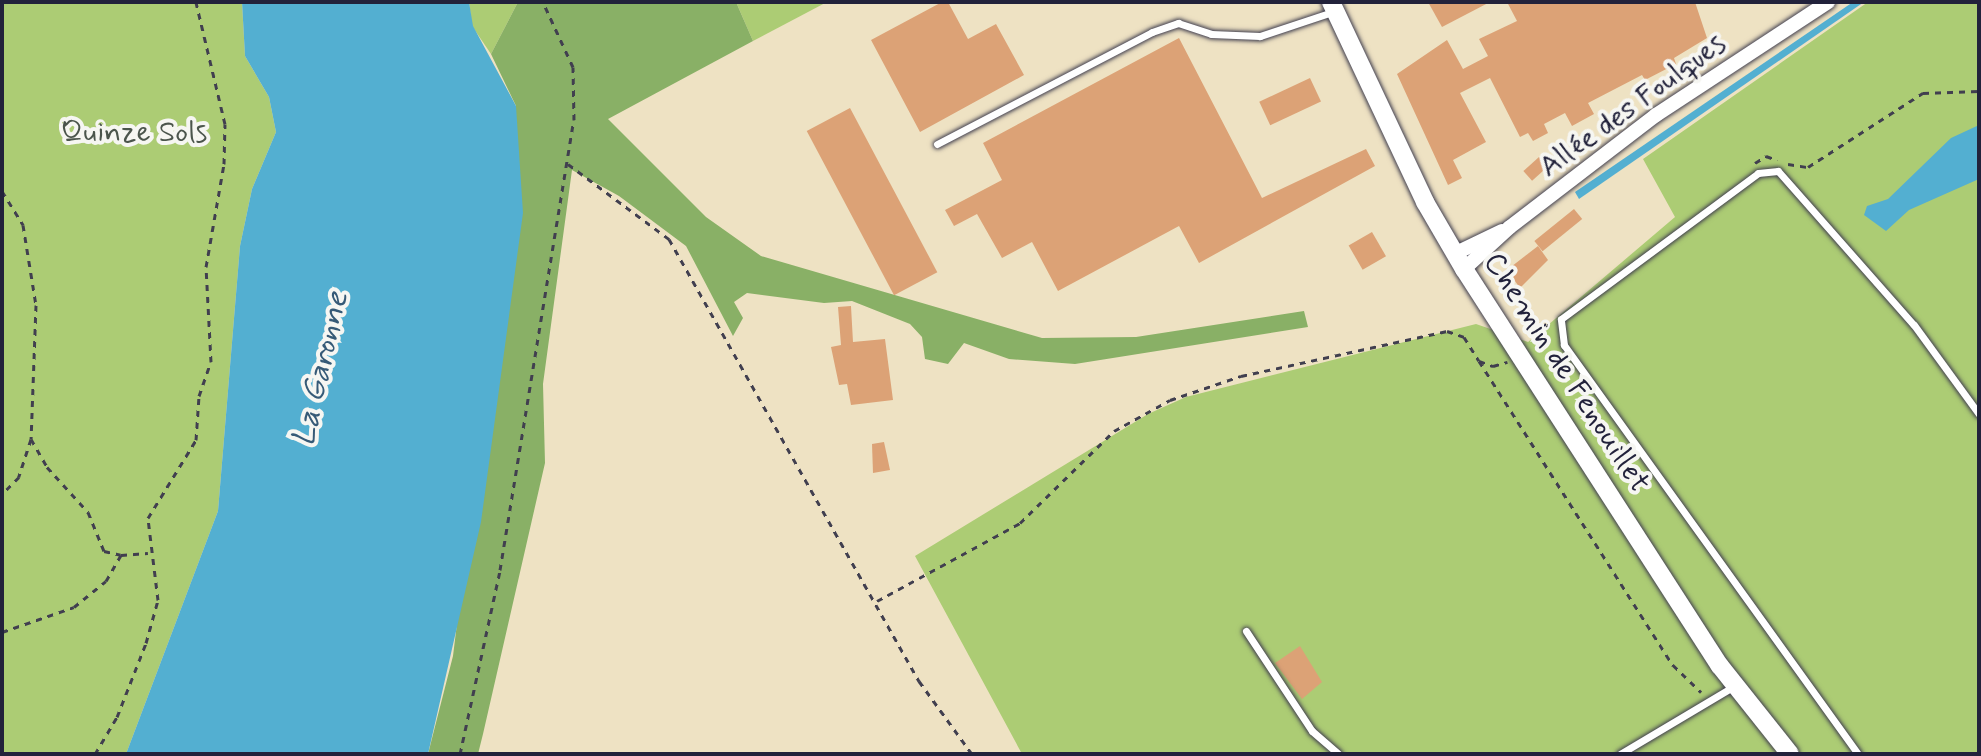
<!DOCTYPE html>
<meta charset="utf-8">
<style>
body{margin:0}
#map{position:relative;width:1981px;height:756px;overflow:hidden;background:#eee2c3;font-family:Mynerve,sans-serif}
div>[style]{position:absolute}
.green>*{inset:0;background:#accc74}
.forest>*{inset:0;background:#89b066}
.water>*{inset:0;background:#53afd1}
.building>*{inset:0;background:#dca276;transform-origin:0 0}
.path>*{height:3px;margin-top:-1.5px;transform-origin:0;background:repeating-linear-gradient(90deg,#413f4f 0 6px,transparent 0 12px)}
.roads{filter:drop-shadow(0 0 2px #413f4f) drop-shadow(0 0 2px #413f4f)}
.service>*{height:7px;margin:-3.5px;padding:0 3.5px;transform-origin:3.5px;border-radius:3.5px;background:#fff}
.minor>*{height:14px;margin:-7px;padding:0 7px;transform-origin:7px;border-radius:7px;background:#fff}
.tertiary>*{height:18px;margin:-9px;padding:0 9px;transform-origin:9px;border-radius:9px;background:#fff}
span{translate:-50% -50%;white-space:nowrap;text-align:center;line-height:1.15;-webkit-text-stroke:8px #f6f6f2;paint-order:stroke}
.street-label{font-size:30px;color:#22223b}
.park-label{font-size:30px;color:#4b554c}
.water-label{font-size:32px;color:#365a77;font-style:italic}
.frame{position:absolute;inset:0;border:4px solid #22223b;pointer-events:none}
</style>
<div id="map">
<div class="green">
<div style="clip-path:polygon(2px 2px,242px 2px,245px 56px,269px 97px,276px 132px,252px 189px,240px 246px,218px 511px,126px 754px,2px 754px)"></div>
<div style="clip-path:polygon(469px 2px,518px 2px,491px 54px,472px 26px)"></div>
<div style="clip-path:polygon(736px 2px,827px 2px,753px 41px)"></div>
<div style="clip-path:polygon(1868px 2px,1979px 2px,1979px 754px,1022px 754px,915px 556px,1148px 414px,1186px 397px,1476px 324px,1528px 342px,1675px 217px,1643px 159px)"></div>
</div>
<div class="forest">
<div style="clip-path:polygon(518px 2px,736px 2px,753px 41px,608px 119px,706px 217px,761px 256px,1042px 338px,1136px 337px,1304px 311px,1308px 327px,1075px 364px,1009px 359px,964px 343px,948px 364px,925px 359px,922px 337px,910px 324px,852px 301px,824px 303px,747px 293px,734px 302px,743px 318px,733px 336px,686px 246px,619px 196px,572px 170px,543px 384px,545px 463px,483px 734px,478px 754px,428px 754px,453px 656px,516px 144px,516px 106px,491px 54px)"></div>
</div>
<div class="water">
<div style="clip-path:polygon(242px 2px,469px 2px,473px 26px,516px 106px,523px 213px,481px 522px,428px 754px,126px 754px,218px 511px,240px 246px,252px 189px,276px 132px,269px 97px,245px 56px)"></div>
<div style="clip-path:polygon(1853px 2px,1864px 2px,1579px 199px,1575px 192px)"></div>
<div style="clip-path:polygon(1979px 125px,1979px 179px,1909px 210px,1886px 231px,1864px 215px,1867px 206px,1888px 199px,1951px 138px)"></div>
</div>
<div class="building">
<div style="clip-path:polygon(942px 2px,948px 2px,968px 39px,996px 24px,1024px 75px,920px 132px,871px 40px)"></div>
<div style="clip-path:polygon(1428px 2px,1490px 2px,1442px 27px)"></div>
<div style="clip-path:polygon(1507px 2px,1695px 2px,1707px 38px,1674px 58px,1676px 64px,1645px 80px,1642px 75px,1588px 103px,1594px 114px,1572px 126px,1565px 113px,1544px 124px,1548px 133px,1533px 141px,1528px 133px,1520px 137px,1490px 78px,1460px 93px,1486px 142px,1453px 160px,1462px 178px,1448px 185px,1397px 74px,1447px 40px,1463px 69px,1488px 56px,1479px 39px,1517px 21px)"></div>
<div style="clip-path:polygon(1179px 38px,1262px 198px,1366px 149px,1375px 166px,1199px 263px,1179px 226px,1058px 291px,1032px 242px,1002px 258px,977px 214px,954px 226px,945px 210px,1002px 180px,983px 143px)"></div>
<div style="left:1310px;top:78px;width:26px;height:56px;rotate:65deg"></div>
<div style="left:850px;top:108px;width:186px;height:49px;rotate:62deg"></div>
<div style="left:1539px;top:157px;width:13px;height:21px;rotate:48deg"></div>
<div style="left:1574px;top:209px;width:13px;height:51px;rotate:51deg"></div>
<div style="left:1372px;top:232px;width:28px;height:27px;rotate:60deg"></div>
<div style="clip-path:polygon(1538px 246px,1548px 260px,1520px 288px,1507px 270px)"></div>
<div style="clip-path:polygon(851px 306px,853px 342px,885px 339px,893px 400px,851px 405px,847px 384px,839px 385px,831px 347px,841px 345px,838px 307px)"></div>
<div style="clip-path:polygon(884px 442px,890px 470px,873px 473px,872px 444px)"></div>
<div style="clip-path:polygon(1300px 646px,1322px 682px,1302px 699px,1275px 663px)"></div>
</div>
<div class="path">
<div style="left:2px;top:150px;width:41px;rotate:90deg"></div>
<div style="left:2px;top:191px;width:40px;rotate:58deg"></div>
<div style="left:23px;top:225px;width:81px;rotate:80.8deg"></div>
<div style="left:36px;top:305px;width:134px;rotate:92.1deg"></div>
<div style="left:31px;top:439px;width:40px;rotate:108deg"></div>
<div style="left:19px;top:477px;width:24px;rotate:135deg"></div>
<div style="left:1755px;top:163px;width:13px;rotate:-32deg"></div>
<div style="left:1766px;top:156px;width:12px;rotate:20deg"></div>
<div style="left:568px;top:164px;width:126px;rotate:36.6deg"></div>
<div style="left:669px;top:239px;width:508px;rotate:60.51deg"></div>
<div style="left:919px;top:681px;width:90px;rotate:54deg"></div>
<div style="left:1788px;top:164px;width:20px;rotate:9deg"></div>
<div style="left:1808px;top:167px;width:137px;rotate:-32.8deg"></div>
<div style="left:1923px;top:93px;width:56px;rotate:-2deg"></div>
<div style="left:1536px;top:349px;width:28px;rotate:-63deg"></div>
<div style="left:1479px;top:361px;width:361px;rotate:57.5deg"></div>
<div style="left:1673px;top:665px;width:39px;rotate:44deg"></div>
<div style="left:31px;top:439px;width:32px;rotate:60deg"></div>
<div style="left:47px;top:467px;width:61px;rotate:47.7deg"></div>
<div style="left:88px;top:512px;width:42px;rotate:67.7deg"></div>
<div style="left:104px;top:551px;width:17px;rotate:13deg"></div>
<div style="left:877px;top:601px;width:163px;rotate:-28.6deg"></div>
<div style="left:1020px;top:523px;width:132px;rotate:-44.4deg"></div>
<div style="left:1114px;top:431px;width:64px;rotate:-29deg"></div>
<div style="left:1170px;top:400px;width:75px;rotate:-18.7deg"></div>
<div style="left:1241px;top:376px;width:211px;rotate:-12.3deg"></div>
<div style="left:1447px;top:331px;width:18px;rotate:19deg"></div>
<div style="left:1464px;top:337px;width:28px;rotate:58deg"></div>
<div style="left:1479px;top:361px;width:15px;rotate:20deg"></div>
<div style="left:1493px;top:366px;width:15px;rotate:-16deg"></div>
<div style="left:2px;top:632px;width:76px;rotate:-19.1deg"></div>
<div style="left:74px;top:607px;width:41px;rotate:-39.1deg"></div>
<div style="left:106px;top:581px;width:30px;rotate:-60deg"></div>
<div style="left:121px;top:555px;width:27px;rotate:-4deg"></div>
<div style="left:95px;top:754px;width:43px;rotate:-59.3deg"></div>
<div style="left:117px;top:717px;width:79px;rotate:-68.6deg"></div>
<div style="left:146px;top:643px;width:45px;rotate:-74.4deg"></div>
<div style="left:158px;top:600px;width:83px;rotate:-97deg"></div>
<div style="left:148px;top:518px;width:92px;rotate:-58.4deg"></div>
<div style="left:196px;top:440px;width:44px;rotate:-86.1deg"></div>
<div style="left:199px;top:396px;width:36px;rotate:-71deg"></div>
<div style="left:211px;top:362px;width:95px;rotate:-93deg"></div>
<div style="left:206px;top:267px;width:105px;rotate:-80.1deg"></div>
<div style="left:224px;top:164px;width:40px;rotate:-88.6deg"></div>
<div style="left:225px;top:124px;width:125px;rotate:-103.4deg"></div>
<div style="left:460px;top:754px;width:188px;rotate:-77.7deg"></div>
<div style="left:500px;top:570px;width:456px;rotate:-80.7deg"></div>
<div style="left:574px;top:120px;width:53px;rotate:-91.1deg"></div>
<div style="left:573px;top:67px;width:72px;rotate:-114.8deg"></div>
</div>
<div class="roads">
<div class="service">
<div style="left:937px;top:144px;width:242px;rotate:-27.5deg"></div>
<div style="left:1152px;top:32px;width:28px;rotate:-19deg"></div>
<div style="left:1178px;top:23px;width:35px;rotate:18deg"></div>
<div style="left:1211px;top:34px;width:49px;rotate:2.3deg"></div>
<div style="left:1260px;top:36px;width:79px;rotate:-18.4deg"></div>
<div style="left:1246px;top:631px;width:120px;rotate:56.6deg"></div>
<div style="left:1312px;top:731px;width:35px;rotate:41deg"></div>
<div style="left:1620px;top:754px;width:133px;rotate:-30.8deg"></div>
<div style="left:1858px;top:754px;width:504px;rotate:-125.71deg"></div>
<div style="left:1564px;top:345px;width:26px;rotate:-97deg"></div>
<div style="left:1561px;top:319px;width:245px;rotate:-36.5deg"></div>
<div style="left:1758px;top:173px;width:20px;rotate:-6deg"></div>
<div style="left:1778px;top:171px;width:205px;rotate:48.6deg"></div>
<div style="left:1914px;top:325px;width:110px;rotate:53.9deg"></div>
</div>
<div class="minor">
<div style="left:1454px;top:254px;width:53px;rotate:-25.6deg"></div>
<div style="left:1464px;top:269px;width:62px;rotate:-42.4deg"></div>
<div style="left:1510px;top:227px;width:184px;rotate:-37.5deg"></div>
<div style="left:1656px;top:115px;width:206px;rotate:-33.3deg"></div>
</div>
<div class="tertiary">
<div style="left:1331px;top:2px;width:221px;rotate:64.8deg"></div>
<div style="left:1425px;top:202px;width:78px;rotate:59.8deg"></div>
<div style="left:1464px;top:269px;width:472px;rotate:57.2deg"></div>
<div style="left:1720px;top:666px;width:112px;rotate:51.5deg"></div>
</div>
</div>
<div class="street-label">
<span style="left:1633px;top:106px;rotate:-36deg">Allée des Foulques</span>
<span style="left:1566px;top:373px;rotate:57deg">Chemin de Fenouillet</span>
</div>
<div class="park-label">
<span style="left:134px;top:133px">Quinze Sols</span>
</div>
<div class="water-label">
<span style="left:321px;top:369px;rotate:-77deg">La Garonne</span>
</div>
<div class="frame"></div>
</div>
